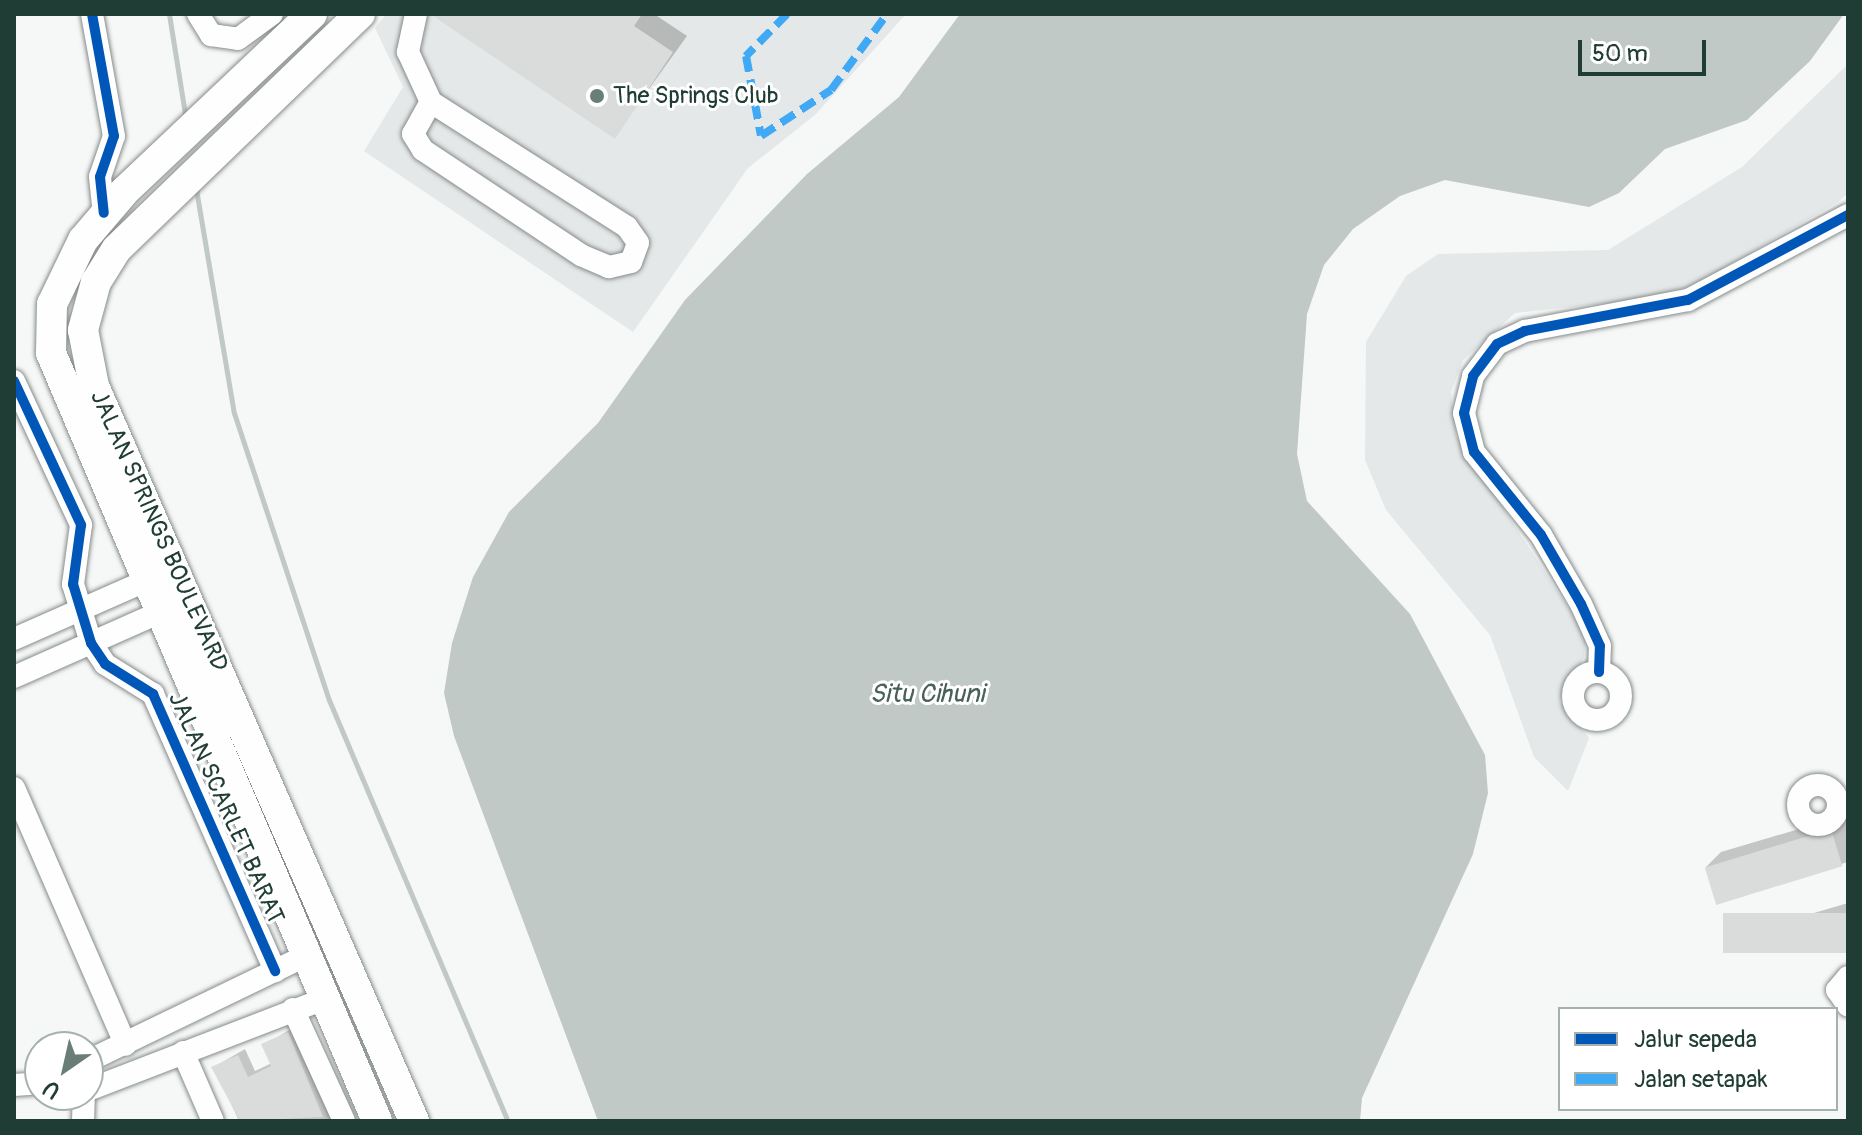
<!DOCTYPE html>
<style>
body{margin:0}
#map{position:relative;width:1862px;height:1135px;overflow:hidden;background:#f6f7f7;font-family:Pangolin,sans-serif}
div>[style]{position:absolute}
.built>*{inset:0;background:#e5e8e8}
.green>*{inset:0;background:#e4e8e8}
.water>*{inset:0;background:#c1c9c6}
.shadow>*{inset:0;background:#0003}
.stream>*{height:5px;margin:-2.5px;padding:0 2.5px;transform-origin:2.5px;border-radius:2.5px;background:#c1c9c6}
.building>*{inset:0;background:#dadcdc;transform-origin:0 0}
.roads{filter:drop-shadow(0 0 2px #858b8a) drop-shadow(0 0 2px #858b8a)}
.minor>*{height:22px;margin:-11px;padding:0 11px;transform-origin:11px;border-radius:11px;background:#fefefe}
.minor>.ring{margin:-11px;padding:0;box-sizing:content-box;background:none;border:22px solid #fefefe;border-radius:50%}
.major>*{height:30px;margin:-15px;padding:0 15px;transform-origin:15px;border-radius:15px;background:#fefefe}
.quiet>*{height:8px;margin-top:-4px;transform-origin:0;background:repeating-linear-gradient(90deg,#3fa9f5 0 16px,transparent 0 24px)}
.cycleway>*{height:10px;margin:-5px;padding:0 5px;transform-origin:5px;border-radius:5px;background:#0057b8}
.dots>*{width:22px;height:22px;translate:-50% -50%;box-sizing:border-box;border:4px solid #fff;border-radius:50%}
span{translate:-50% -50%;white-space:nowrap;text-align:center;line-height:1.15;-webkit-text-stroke:6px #fff;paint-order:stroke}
.poi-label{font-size:24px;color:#1f3d34}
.left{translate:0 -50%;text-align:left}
.street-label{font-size:24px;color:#1f3d34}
.water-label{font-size:26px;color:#49615a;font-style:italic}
.frame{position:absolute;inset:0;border:16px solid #1f3d34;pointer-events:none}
.legend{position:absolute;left:1558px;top:1007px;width:280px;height:104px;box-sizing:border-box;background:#fff;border:2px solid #a5b1ae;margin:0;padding:10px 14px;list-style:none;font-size:24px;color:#1f3d34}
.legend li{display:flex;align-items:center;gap:16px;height:40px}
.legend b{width:40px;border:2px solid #a5b1ae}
.north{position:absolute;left:24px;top:1031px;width:80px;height:80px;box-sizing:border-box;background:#fff;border:2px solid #a5b1ae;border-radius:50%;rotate:214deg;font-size:22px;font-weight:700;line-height:32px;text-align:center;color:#1f3d34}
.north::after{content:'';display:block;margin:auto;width:28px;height:36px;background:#6a7e78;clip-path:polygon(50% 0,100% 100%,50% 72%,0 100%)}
.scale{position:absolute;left:1578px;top:40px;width:128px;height:36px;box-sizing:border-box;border:4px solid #1f3d34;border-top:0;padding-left:10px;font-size:24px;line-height:28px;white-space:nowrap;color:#1f3d34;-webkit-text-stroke:6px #fff;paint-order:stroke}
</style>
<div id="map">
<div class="built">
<div style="clip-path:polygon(386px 14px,906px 14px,816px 114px,748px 168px,633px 332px,364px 151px,403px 87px,375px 28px)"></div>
</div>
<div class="green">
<div style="clip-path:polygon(1848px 64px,1848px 193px,1838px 202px,1692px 286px,1628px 301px,1515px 313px,1463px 360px,1451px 392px,1456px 436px,1586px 635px,1584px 657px,1559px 701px,1589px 738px,1568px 791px,1534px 757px,1490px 635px,1386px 510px,1365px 460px,1366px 342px,1406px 276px,1438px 254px,1608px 250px,1742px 167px)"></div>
</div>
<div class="water">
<div style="clip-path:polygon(960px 14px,1844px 14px,1810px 61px,1747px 120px,1665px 149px,1619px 193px,1589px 207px,1445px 180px,1400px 196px,1353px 229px,1324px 265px,1307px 314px,1297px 454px,1307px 501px,1410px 614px,1485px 755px,1488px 793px,1473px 854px,1362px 1098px,1360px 1121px,598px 1121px,454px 736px,444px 693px,452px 643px,473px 577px,509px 512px,598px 423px,685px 300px,807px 174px,899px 97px)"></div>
</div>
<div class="shadow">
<div style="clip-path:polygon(445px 14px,654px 14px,687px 36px,615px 136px)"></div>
<div style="clip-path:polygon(1846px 815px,1848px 862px,1716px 901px,1706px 867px,1721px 852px)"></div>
<div style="clip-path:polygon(1848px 903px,1848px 946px,1730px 949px,1745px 933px)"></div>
<div style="clip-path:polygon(296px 1026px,335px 1121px,239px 1121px,214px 1067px,245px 1049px,255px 1071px,272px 1063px,264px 1045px)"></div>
</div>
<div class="stream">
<div style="left:169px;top:14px;width:107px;rotate:80.9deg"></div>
<div style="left:196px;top:189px;width:227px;rotate:80.4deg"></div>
<div style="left:234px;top:413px;width:302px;rotate:71.7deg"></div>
<div style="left:329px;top:700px;width:457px;rotate:67deg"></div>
</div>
<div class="building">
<div style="clip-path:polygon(430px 14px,642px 14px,634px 26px,673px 52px,615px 139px)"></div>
<div style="left:1831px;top:829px;width:39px;height:132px;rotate:73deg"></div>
<div style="left:1848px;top:913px;width:40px;height:125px;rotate:90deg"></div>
<div style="clip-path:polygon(288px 1032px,323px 1117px,240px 1121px,211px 1067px,238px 1055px,248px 1077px,271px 1066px,261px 1044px)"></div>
</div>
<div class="roads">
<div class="minor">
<div style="left:92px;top:14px;width:124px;rotate:79.8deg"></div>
<div style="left:114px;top:136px;width:43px;rotate:108.9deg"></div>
<div style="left:100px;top:177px;width:36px;rotate:84deg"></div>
<div style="left:198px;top:14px;width:25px;rotate:58deg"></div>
<div style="left:211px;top:35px;width:27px;rotate:8deg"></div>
<div style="left:238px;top:39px;width:42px;rotate:-36.3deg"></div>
<div style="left:416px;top:14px;width:39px;rotate:102deg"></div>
<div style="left:408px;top:52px;width:55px;rotate:65.3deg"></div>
<div style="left:431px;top:102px;width:232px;rotate:32.5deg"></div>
<div style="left:627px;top:227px;width:19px;rotate:55deg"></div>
<div style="left:638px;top:243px;width:20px;rotate:110deg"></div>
<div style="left:631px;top:262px;width:23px;rotate:167deg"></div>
<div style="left:609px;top:267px;width:30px;rotate:-157deg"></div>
<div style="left:581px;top:255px;width:190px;rotate:-146.4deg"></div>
<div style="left:423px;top:150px;width:19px;rotate:-122deg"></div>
<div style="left:413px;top:134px;width:37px;rotate:-61deg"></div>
<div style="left:14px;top:381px;width:159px;rotate:65deg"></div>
<div style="left:81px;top:525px;width:60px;rotate:97.7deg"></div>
<div style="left:73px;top:584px;width:62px;rotate:73deg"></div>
<div style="left:91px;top:643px;width:25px;rotate:56deg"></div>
<div style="left:105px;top:664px;width:57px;rotate:32deg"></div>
<div style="left:153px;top:694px;width:303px;rotate:66.2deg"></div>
<div style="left:14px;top:639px;width:158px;rotate:-23.8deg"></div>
<div style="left:1599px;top:672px;width:26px;rotate:-88deg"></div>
<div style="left:1600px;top:646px;width:46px;rotate:-114.3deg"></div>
<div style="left:1581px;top:604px;width:80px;rotate:-120.1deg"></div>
<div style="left:1541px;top:535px;width:107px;rotate:-128.9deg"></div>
<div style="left:1474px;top:452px;width:40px;rotate:-104.4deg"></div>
<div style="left:1464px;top:413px;width:38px;rotate:-76deg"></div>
<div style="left:1473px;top:376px;width:40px;rotate:-53deg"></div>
<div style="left:1497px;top:344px;width:31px;rotate:-25deg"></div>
<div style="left:1525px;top:331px;width:166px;rotate:-10.8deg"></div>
<div style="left:1688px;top:300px;width:181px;rotate:-28deg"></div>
<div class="ring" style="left:1573px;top:672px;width:26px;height:26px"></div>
<div style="left:14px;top:677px;width:175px;rotate:-23.9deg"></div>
<div class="ring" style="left:1798px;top:785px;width:18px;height:18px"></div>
<div style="left:14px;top:788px;width:280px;rotate:66.5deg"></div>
<div style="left:1848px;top:977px;width:17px;rotate:130deg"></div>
<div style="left:1837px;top:990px;width:19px;rotate:55deg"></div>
<div style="left:293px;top:1009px;width:123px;rotate:65.5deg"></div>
<div style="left:183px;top:1052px;width:75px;rotate:66.5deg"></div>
<div style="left:88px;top:1061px;width:241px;rotate:-25.8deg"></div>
<div style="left:14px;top:1085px;width:26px;rotate:-4deg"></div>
<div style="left:88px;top:1090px;width:253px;rotate:-21.1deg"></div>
<div style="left:83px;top:1121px;width:26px;rotate:-88deg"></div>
</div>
<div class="major">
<div style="left:312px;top:14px;width:259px;rotate:136.6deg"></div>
<div style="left:124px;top:192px;width:63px;rotate:130.5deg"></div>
<div style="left:83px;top:240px;width:71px;rotate:115.8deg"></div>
<div style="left:52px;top:304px;width:49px;rotate:91.2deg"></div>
<div style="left:51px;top:353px;width:834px;rotate:67deg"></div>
<div style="left:360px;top:14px;width:339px;rotate:136deg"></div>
<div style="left:116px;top:250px;width:38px;rotate:122deg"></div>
<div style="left:96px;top:282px;width:50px;rotate:105.2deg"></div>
<div style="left:83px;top:330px;width:57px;rotate:78.9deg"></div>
<div style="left:94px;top:386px;width:802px;rotate:66.47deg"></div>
</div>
</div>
<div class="quiet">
<div style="left:787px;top:14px;width:59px;rotate:134.3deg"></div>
<div style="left:746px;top:56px;width:81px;rotate:79.4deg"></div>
<div style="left:761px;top:136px;width:84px;rotate:-33.3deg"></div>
<div style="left:831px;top:90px;width:94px;rotate:-53.6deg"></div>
</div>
<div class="cycleway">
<div style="left:92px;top:14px;width:124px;rotate:79.8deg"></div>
<div style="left:114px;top:136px;width:43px;rotate:108.9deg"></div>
<div style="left:100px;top:177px;width:36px;rotate:84deg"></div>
<div style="left:14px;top:381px;width:159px;rotate:65deg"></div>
<div style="left:81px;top:525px;width:60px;rotate:97.7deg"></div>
<div style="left:73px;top:584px;width:62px;rotate:73deg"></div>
<div style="left:91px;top:643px;width:25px;rotate:56deg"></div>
<div style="left:105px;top:664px;width:57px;rotate:32deg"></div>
<div style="left:153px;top:694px;width:303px;rotate:66.2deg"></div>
<div style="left:1599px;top:672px;width:26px;rotate:-88deg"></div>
<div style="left:1600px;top:646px;width:46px;rotate:-114.3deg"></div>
<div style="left:1581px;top:604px;width:80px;rotate:-120.1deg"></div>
<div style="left:1541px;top:535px;width:107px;rotate:-128.9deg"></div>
<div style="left:1474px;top:452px;width:40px;rotate:-104.4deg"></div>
<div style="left:1464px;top:413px;width:38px;rotate:-76deg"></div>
<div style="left:1473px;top:376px;width:40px;rotate:-53deg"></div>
<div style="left:1497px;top:344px;width:31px;rotate:-25deg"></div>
<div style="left:1525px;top:331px;width:166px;rotate:-10.8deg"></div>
<div style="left:1688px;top:300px;width:181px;rotate:-28deg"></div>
</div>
<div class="dots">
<div style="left:597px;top:96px;background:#6a7e78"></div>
</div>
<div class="poi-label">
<span class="left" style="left:613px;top:96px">The Springs Club</span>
</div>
<div class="street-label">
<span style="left:159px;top:531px;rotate:66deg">JALAN SPRINGS BOULEVARD</span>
<span style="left:226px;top:808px;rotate:66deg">JALAN SCARLET BARAT</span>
</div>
<div class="water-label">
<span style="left:927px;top:695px">Situ Cihuni</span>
</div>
<div class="frame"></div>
<ul class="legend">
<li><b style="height:10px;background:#0057b8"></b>Jalur sepeda</li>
<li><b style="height:10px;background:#3fa9f5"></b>Jalan setapak</li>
</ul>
<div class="north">U</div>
<div class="scale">50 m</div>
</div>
